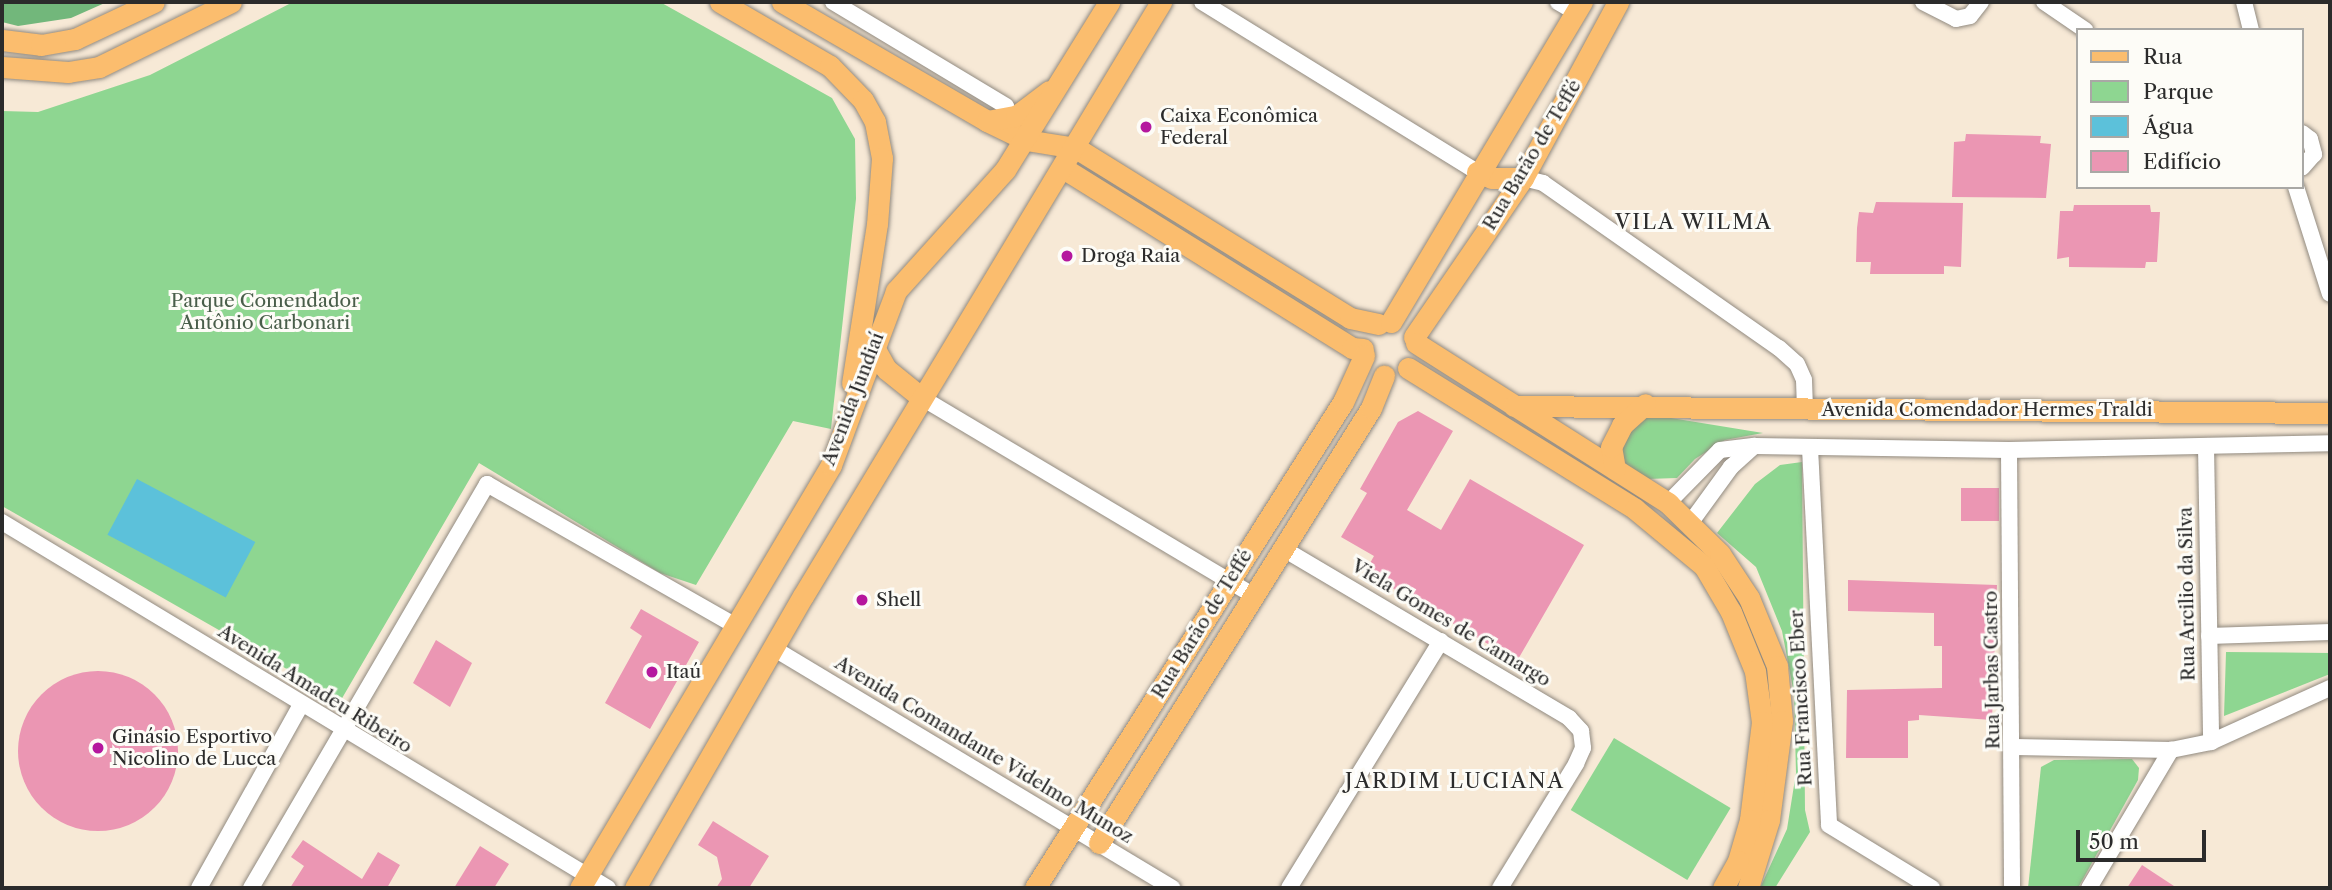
<!DOCTYPE html>
<meta charset="utf-8">
<style>
body{margin:0}
#map{position:relative;width:2332px;height:890px;overflow:hidden;background:#f7e9d6;font-family:"Libre Caslon Text",serif}
div>[style]{position:absolute}
.green>*{inset:0;background:#8ed691;transform-origin:0 0}
.forest>*{inset:0;background:#72b77b}
.water>*{inset:0;background:#5cc1da;transform-origin:0 0}
.building>*{inset:0;background:#eb96b3;transform-origin:0 0}
.round{border-radius:50%}
.roads{filter:drop-shadow(0 0 2px #918a80) drop-shadow(0 0 2px #918a80)}
.minor>*{height:16px;margin:-8px;padding:0 8px;transform-origin:8px;border-radius:8px;background:#fff}
.major>*{height:21px;margin:-10.5px;padding:0 10.5px;transform-origin:10.5px;border-radius:10.5px;background:#fbbd6e}
.dots>*{width:19px;height:19px;translate:-50% -50%;box-sizing:border-box;border:4px solid #fdfcf7;border-radius:50%}
span{translate:-50% -50%;white-space:nowrap;text-align:center;line-height:1.15;-webkit-text-stroke:6px #fdfcf7;paint-order:stroke}
.poi-label{font-size:19px;color:#2b2b2b}
.left{translate:0 -50%;text-align:left}
.street-label{font-size:19px;color:#2b2b2b}
.park-label{font-size:19px;color:#495e4a}
.neighbourhood-label{font-size:21px;color:#2b2b2b;letter-spacing:2px}
.frame{position:absolute;inset:0;border:4px solid #2b2b2b;pointer-events:none}
.legend{position:absolute;left:2076px;top:28px;width:228px;height:161px;box-sizing:border-box;background:#fdfcf7;border:2px solid #a9a8a5;margin:0;padding:9px 12px;list-style:none;font-size:21px;color:#2b2b2b}
.legend li{display:flex;align-items:center;gap:14px;height:35px}
.legend b{width:35px;border:2px solid #a9a8a5}
.scale{position:absolute;left:2076px;top:830px;width:130px;height:32px;box-sizing:border-box;border:4px solid #2b2b2b;border-top:0;padding-left:9px;font-size:21px;line-height:24px;white-space:nowrap;color:#2b2b2b;-webkit-text-stroke:5px #fdfcf7;paint-order:stroke}
</style>
<div id="map">
<div class="green">
<div style="clip-path:polygon(293px 2px,660px 2px,832px 98px,855px 139px,856px 199px,831px 429px,793px 421px,696px 585px,660px 573px,479px 463px,341px 700px,2px 506px,2px 111px,38px 112px,150px 75px)"></div>
<div style="clip-path:polygon(1665px 417px,1763px 433px,1725px 440px,1695px 459px,1677px 478px,1647px 479px,1625px 464px,1622px 447px,1636px 418px)"></div>
<div style="clip-path:polygon(1802px 462px,1805px 810px,1810px 832px,1775px 888px,1760px 888px,1787px 829px,1796px 773px,1794px 694px,1782px 631px,1756px 567px,1717px 533px,1755px 484px,1780px 465px)"></div>
<div style="clip-path:polygon(2226px 652px,2330px 653px,2330px 674px,2224px 716px)"></div>
<div style="left:1614px;top:738px;width:136px;height:84px;rotate:31deg"></div>
<div style="clip-path:polygon(2132px 759px,2139px 768px,2138px 780px,2078px 888px,2028px 888px,2041px 767px,2054px 760px)"></div>
</div>
<div class="forest">
<div style="clip-path:polygon(2px 2px,107px 2px,71px 18px,18px 26px,2px 22px)"></div>
</div>
<div class="water">
<div style="left:137px;top:479px;width:134px;height:63px;rotate:28deg"></div>
</div>
<div class="building">
<div style="clip-path:polygon(1966px 134px,2041px 136px,2040px 143px,2051px 144px,2046px 198px,1952px 197px,1954px 142px,1965px 141px)"></div>
<div style="clip-path:polygon(1876px 202px,1963px 203px,1961px 267px,1944px 266px,1944px 274px,1870px 274px,1871px 262px,1856px 262px,1857px 228px,1859px 212px,1873px 213px)"></div>
<div style="clip-path:polygon(2074px 205px,2150px 205px,2151px 212px,2160px 212px,2157px 262px,2146px 262px,2145px 268px,2069px 267px,2069px 257px,2057px 259px,2060px 211px,2073px 211px)"></div>
<div style="clip-path:polygon(1418px 411px,1453px 431px,1407px 510px,1441px 530px,1470px 479px,1584px 545px,1517px 661px,1365px 572px,1374px 556px,1341px 537px,1367px 493px,1360px 489px,1398px 422px)"></div>
<div style="left:1999px;top:488px;width:33px;height:38px;rotate:90deg"></div>
<div style="clip-path:polygon(1848px 580px,1997px 585px,1992px 720px,1919px 715px,1919px 720px,1908px 721px,1908px 758px,1846px 758px,1847px 690px,1942px 688px,1942px 646px,1934px 646px,1934px 613px,1848px 611px)"></div>
<div style="clip-path:polygon(641px 609px,699px 642px,650px 729px,605px 703px,642px 636px,630px 628px)"></div>
<div style="clip-path:polygon(436px 640px,472px 663px,450px 707px,413px 683px)"></div>
<div class="round" style="left:18px;top:671px;width:160px;height:160px"></div>
<div style="clip-path:polygon(713px 821px,769px 856px,749px 888px,716px 888px,722px 879px,717px 857px,698px 845px)"></div>
<div style="clip-path:polygon(303px 840px,362px 879px,378px 852px,400px 865px,387px 888px,290px 888px,304px 866px,291px 857px)"></div>
<div style="clip-path:polygon(480px 846px,509px 864px,494px 888px,454px 888px)"></div>
<div style="clip-path:polygon(2142px 865px,2177px 888px,2127px 888px)"></div>
</div>
<div class="roads">
<div class="minor">
<div style="left:833px;top:2px;width:202px;rotate:31deg"></div>
<div style="left:1202px;top:2px;width:323px;rotate:31.7deg"></div>
<div style="left:1558px;top:2px;width:20px;rotate:30deg"></div>
<div style="left:1923px;top:2px;width:37px;rotate:27deg"></div>
<div style="left:1956px;top:19px;width:14px;rotate:-12deg"></div>
<div style="left:1970px;top:16px;width:18px;rotate:-52deg"></div>
<div style="left:2044px;top:2px;width:50px;rotate:34.3deg"></div>
<div style="left:2244px;top:2px;width:29px;rotate:76deg"></div>
<div style="left:2302px;top:133px;width:10px;rotate:37deg"></div>
<div style="left:2310px;top:139px;width:16px;rotate:75deg"></div>
<div style="left:2314px;top:154px;width:18px;rotate:131deg"></div>
<div style="left:1523px;top:178px;width:21px;rotate:14deg"></div>
<div style="left:1543px;top:183px;width:288px;rotate:35deg"></div>
<div style="left:1779px;top:348px;width:24px;rotate:42deg"></div>
<div style="left:1797px;top:364px;width:17px;rotate:66deg"></div>
<div style="left:1804px;top:380px;width:29px;rotate:88deg"></div>
<div style="left:2296px;top:187px;width:112px;rotate:72.4deg"></div>
<div style="left:922px;top:398px;width:385px;rotate:30.8deg"></div>
<div style="left:2206px;top:446px;width:296px;rotate:89deg"></div>
<div style="left:1810px;top:448px;width:377px;rotate:87.1deg"></div>
<div style="left:1829px;top:825px;width:121px;rotate:31.5deg"></div>
<div style="left:2009px;top:450px;width:438px;rotate:89.6deg"></div>
<div style="left:1668px;top:503px;width:74px;rotate:-45.5deg"></div>
<div style="left:1720px;top:450px;width:35px;rotate:-7deg"></div>
<div style="left:1755px;top:446px;width:254px;rotate:0.9deg"></div>
<div style="left:2009px;top:450px;width:321px;rotate:-1.2deg"></div>
<div style="left:2px;top:522px;width:708px;rotate:31.13deg"></div>
<div style="left:1691px;top:522px;width:68px;rotate:-54deg"></div>
<div style="left:1731px;top:467px;width:31px;rotate:-42deg"></div>
<div style="left:1282px;top:548px;width:334px;rotate:30.6deg"></div>
<div style="left:1569px;top:718px;width:18px;rotate:47deg"></div>
<div style="left:1581px;top:731px;width:17px;rotate:83deg"></div>
<div style="left:1583px;top:748px;width:17px;rotate:114deg"></div>
<div style="left:1576px;top:764px;width:145px;rotate:121.5deg"></div>
<div style="left:2209px;top:636px;width:121px;rotate:-1.9deg"></div>
<div style="left:773px;top:648px;width:466px;rotate:31deg"></div>
<div style="left:2015px;top:747px;width:156px;rotate:1.1deg"></div>
<div style="left:199px;top:888px;width:210px;rotate:-60.9deg"></div>
<div style="left:251px;top:888px;width:468px;rotate:-59.7deg"></div>
<div style="left:487px;top:484px;width:284px;rotate:29.7deg"></div>
<div style="left:1289px;top:888px;width:290px;rotate:-58.4deg"></div>
<div style="left:2089px;top:888px;width:161px;rotate:-59.3deg"></div>
<div style="left:2171px;top:750px;width:41px;rotate:-11.3deg"></div>
<div style="left:2211px;top:742px;width:131px;rotate:-24.4deg"></div>
</div>
<div class="major">
<div style="left:720px;top:2px;width:127px;rotate:30.2deg"></div>
<div style="left:830px;top:66px;width:47px;rotate:45.9deg"></div>
<div style="left:863px;top:100px;width:25px;rotate:61deg"></div>
<div style="left:875px;top:122px;width:37px;rotate:79deg"></div>
<div style="left:882px;top:158px;width:66px;rotate:94.3deg"></div>
<div style="left:877px;top:224px;width:161px;rotate:98.9deg"></div>
<div style="left:782px;top:2px;width:237px;rotate:30.1deg"></div>
<div style="left:987px;top:121px;width:43px;rotate:26deg"></div>
<div style="left:1026px;top:140px;width:51px;rotate:9.1deg"></div>
<div style="left:1076px;top:148px;width:322px;rotate:31.8deg"></div>
<div style="left:1350px;top:318px;width:29px;rotate:12deg"></div>
<div style="left:2px;top:40px;width:39px;rotate:7deg"></div>
<div style="left:41px;top:45px;width:35px;rotate:-10deg"></div>
<div style="left:75px;top:39px;width:87px;rotate:-25.1deg"></div>
<div style="left:2px;top:67px;width:66px;rotate:4.3deg"></div>
<div style="left:68px;top:72px;width:31px;rotate:-9deg"></div>
<div style="left:99px;top:67px;width:147px;rotate:-26.2deg"></div>
<div style="left:987px;top:121px;width:29px;rotate:-10deg"></div>
<div style="left:1016px;top:116px;width:41px;rotate:-37.1deg"></div>
<div style="left:1063px;top:168px;width:340px;rotate:31.9deg"></div>
<div style="left:1352px;top:348px;width:11px;rotate:5deg"></div>
<div style="left:1477px;top:172px;width:16px;rotate:22deg"></div>
<div style="left:1492px;top:178px;width:31px"></div>
<div style="left:1391px;top:322px;width:373px;rotate:-59.2deg"></div>
<div style="left:1414px;top:337px;width:193px;rotate:-55.6deg"></div>
<div style="left:1523px;top:178px;width:200px;rotate:-61.6deg"></div>
<div style="left:870px;top:340px;width:33px;rotate:61deg"></div>
<div style="left:886px;top:369px;width:46px;rotate:38.9deg"></div>
<div style="left:1416px;top:343px;width:299px;rotate:32.4deg"></div>
<div style="left:1668px;top:503px;width:73px;rotate:44.4deg"></div>
<div style="left:1720px;top:554px;width:53px;rotate:56.6deg"></div>
<div style="left:1749px;top:598px;width:74px;rotate:67.6deg"></div>
<div style="left:1777px;top:666px;width:55px;rotate:84.8deg"></div>
<div style="left:1782px;top:721px;width:100px;rotate:97.5deg"></div>
<div style="left:1769px;top:820px;width:71px;rotate:107.2deg"></div>
<div style="left:1408px;top:368px;width:267px;rotate:31.8deg"></div>
<div style="left:1635px;top:509px;width:89px;rotate:39.6deg"></div>
<div style="left:1704px;top:566px;width:53px;rotate:59.6deg"></div>
<div style="left:1731px;top:612px;width:64px;rotate:67.9deg"></div>
<div style="left:1755px;top:671px;width:51px;rotate:82.2deg"></div>
<div style="left:1762px;top:722px;width:99px;rotate:97deg"></div>
<div style="left:1750px;top:820px;width:43px;rotate:106.3deg"></div>
<div style="left:1738px;top:861px;width:31px;rotate:119deg"></div>
<div style="left:1514px;top:406px;width:816px;rotate:0.49deg"></div>
<div style="left:1615px;top:469px;width:22px;rotate:-100deg"></div>
<div style="left:1611px;top:447px;width:25px;rotate:-63deg"></div>
<div style="left:1622px;top:425px;width:31px;rotate:-42deg"></div>
<div style="left:1099px;top:843px;width:513px;rotate:-57.98deg"></div>
<div style="left:1371px;top:408px;width:35px;rotate:-68deg"></div>
<div style="left:580px;top:888px;width:492px;rotate:-59.3deg"></div>
<div style="left:831px;top:465px;width:186px;rotate:-69.5deg"></div>
<div style="left:896px;top:291px;width:163px;rotate:-48deg"></div>
<div style="left:1005px;top:170px;width:198px;rotate:-58.2deg"></div>
<div style="left:635px;top:888px;width:337px;rotate:-60.1deg"></div>
<div style="left:803px;top:596px;width:694px;rotate:-58.92deg"></div>
<div style="left:1035px;top:888px;width:575px;rotate:-57.64deg"></div>
<div style="left:1343px;top:402px;width:51px;rotate:-65.5deg"></div>
</div>
</div>
<div class="dots">
<div style="left:1146px;top:127px;background:#b5179e"></div>
<div style="left:1067px;top:256px;background:#b5179e"></div>
<div style="left:862px;top:600px;background:#b5179e"></div>
<div style="left:652px;top:672px;background:#b5179e"></div>
<div style="left:98px;top:748px;background:#b5179e"></div>
</div>
<div class="poi-label">
<span class="left" style="left:1160px;top:127px">Caixa Econômica<br>Federal</span>
<span class="left" style="left:1081px;top:256px">Droga Raia</span>
<span class="left" style="left:876px;top:600px">Shell</span>
<span class="left" style="left:666px;top:672px">Itaú</span>
<span class="left" style="left:112px;top:748px">Ginásio Esportivo<br>Nicolino de Lucca</span>
</div>
<div class="street-label">
<span style="left:1532px;top:155px;rotate:-59deg">Rua Barão de Teffé</span>
<span style="left:853px;top:399px;rotate:-69deg">Avenida Jundiaí</span>
<span style="left:1987px;top:410px">Avenida Comendador Hermes Traldi</span>
<span style="left:2187px;top:594px;rotate:-91deg">Rua Arcilio da Silva</span>
<span style="left:1451px;top:623px;rotate:31deg">Viela Gomes de Camargo</span>
<span style="left:1202px;top:624px;rotate:-58deg">Rua Barão de Teffé</span>
<span style="left:1992px;top:670px;rotate:-91deg">Rua Jarbas Castro</span>
<span style="left:315px;top:689px;rotate:32deg">Avenida Amadeu Ribeiro</span>
<span style="left:1801px;top:698px;rotate:-93deg">Rua Francisco Eber</span>
<span style="left:984px;top:750px;rotate:31deg">Avenida Comandante Videlmo Munoz</span>
</div>
<div class="park-label">
<span style="left:265px;top:312px">Parque Comendador<br>Antônio Carbonari</span>
</div>
<div class="neighbourhood-label">
<span style="left:1694px;top:222px">VILA WILMA</span>
<span style="left:1455px;top:781px">JARDIM LUCIANA</span>
</div>
<div class="frame"></div>
<ul class="legend">
<li><b style="height:9px;background:#fbbd6e"></b>Rua</li>
<li><b style="height:19px;background:#8ed691"></b>Parque</li>
<li><b style="height:19px;background:#5cc1da"></b>Água</li>
<li><b style="height:19px;background:#eb96b3"></b>Edifício</li>
</ul>
<div class="scale">50 m</div>
</div>
